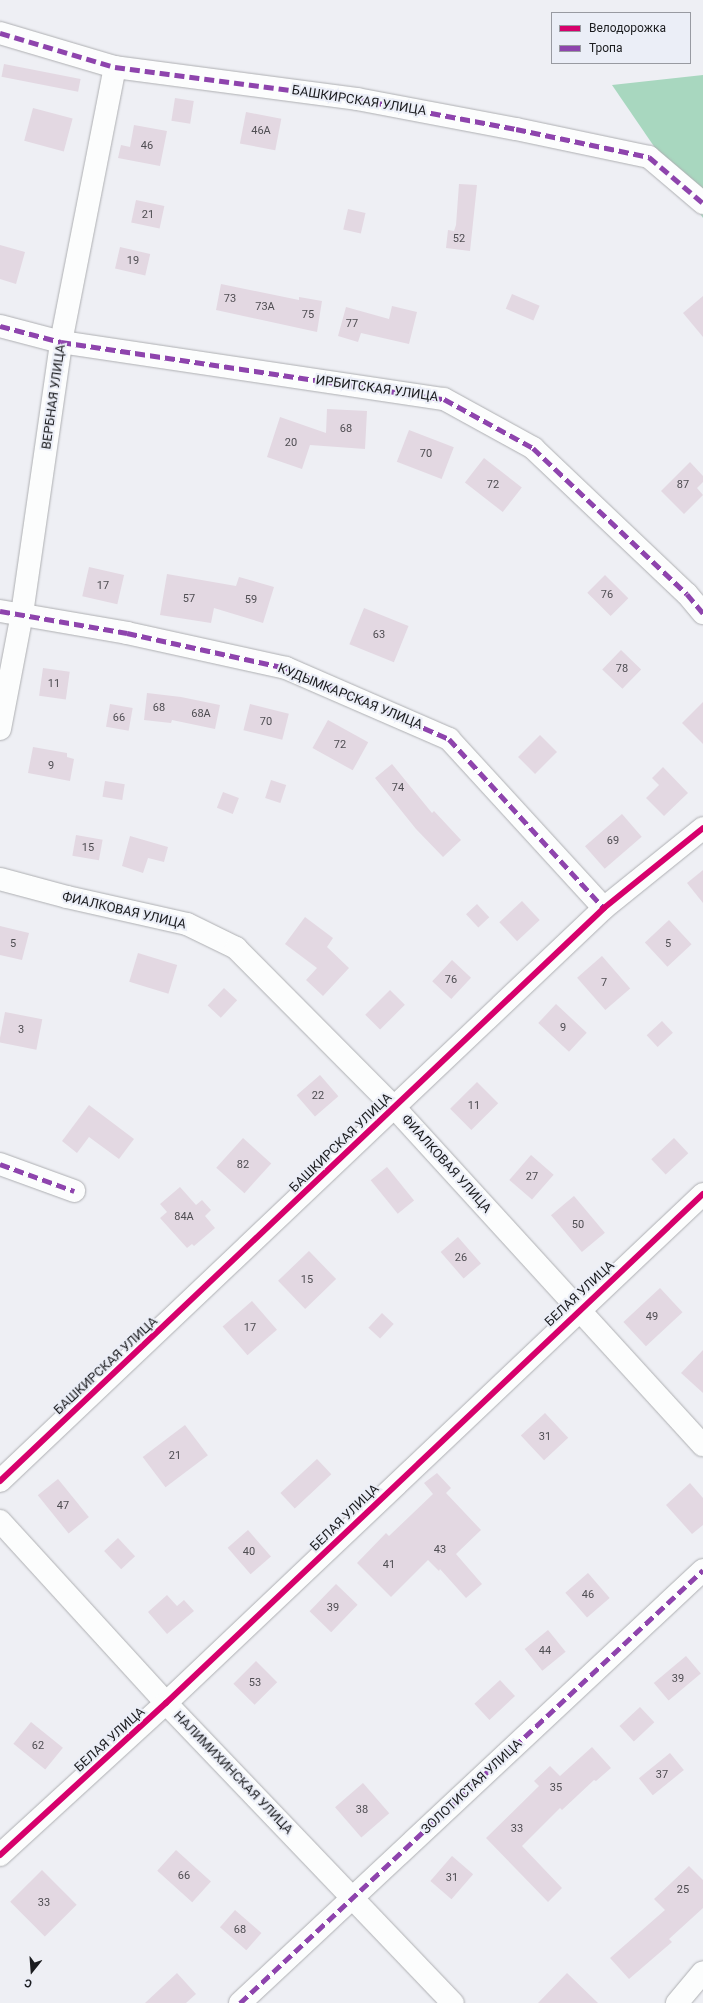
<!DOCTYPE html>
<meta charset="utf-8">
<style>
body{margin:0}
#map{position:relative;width:703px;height:2003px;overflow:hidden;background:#eeeff4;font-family:Roboto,sans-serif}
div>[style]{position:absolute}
.forest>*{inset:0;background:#a8d7bf}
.building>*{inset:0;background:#e3d8e2;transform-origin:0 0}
.roads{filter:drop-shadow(0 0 1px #aeafb2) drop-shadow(0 0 1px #aeafb2)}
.minor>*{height:22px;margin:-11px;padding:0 11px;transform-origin:11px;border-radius:11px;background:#fcfdfd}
.quiet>*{height:5px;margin-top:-2.5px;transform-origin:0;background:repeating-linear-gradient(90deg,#8e44ad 0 10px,transparent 0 15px)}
.cycleway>*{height:6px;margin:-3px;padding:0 3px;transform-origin:3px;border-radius:3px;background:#d6006c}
span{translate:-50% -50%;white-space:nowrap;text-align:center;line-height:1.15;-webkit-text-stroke:4px #ebeef7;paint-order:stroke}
.number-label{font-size:11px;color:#4f4d52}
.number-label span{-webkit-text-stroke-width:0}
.street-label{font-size:13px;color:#1b1c1f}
.legend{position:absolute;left:551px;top:12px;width:140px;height:52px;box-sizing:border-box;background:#ebeef7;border:1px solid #989aa1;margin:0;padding:5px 7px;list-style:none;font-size:12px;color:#1b1c1f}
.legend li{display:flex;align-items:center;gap:8px;height:20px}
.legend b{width:20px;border:1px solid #989aa1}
.north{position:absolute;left:12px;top:1951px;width:40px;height:40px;-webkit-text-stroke:3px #ebeef7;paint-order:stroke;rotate:197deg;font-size:11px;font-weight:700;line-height:16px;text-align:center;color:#1b1c1f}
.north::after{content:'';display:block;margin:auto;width:14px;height:18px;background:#1b1c1f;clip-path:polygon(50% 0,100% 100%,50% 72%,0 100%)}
</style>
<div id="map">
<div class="forest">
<div style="clip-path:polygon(703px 75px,703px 218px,612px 85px)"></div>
</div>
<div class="building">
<div style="left:4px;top:64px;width:78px;height:13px;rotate:11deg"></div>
<div style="left:175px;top:98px;width:19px;height:23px;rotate:9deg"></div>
<div style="left:33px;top:108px;width:41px;height:34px;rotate:15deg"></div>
<div style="left:246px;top:112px;width:36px;height:32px;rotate:11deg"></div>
<div style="clip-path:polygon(134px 125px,167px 131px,160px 166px,118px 158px,121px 145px,130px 147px)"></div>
<div style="clip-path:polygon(459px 184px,477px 185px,470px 251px,446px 248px,448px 230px,454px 231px,456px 225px)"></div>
<div style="left:136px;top:200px;width:29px;height:23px;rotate:12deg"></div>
<div style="left:348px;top:209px;width:18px;height:21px;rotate:13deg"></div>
<div style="clip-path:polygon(0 245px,25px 252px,16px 284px,0 279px)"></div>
<div style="left:120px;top:247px;width:31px;height:22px;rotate:13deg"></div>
<div style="clip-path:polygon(221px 284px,299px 300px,299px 297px,322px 301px,317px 332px,216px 310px)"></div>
<div style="left:512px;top:294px;width:30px;height:16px;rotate:23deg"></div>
<div style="clip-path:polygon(703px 296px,703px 337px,683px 313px)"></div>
<div style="clip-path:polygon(392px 306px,417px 312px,409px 344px,361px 333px,358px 342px,338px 336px,346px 307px,389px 319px)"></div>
<div style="clip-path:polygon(327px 409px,367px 411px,365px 449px,310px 445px,302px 469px,267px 457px,280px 417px,326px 433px)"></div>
<div style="left:409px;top:430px;width:48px;height:34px;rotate:21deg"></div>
<div style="left:484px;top:458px;width:48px;height:31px;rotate:38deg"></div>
<div style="clip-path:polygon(690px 462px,703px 476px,703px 482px,697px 488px,703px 495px,684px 514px,661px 491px)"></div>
<div style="left:89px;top:567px;width:36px;height:30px;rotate:13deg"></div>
<div style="clip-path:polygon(167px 574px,236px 586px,239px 577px,274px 587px,263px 623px,214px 608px,211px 623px,160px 615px)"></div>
<div style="left:605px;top:575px;width:33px;height:25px;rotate:45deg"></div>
<div style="left:364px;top:608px;width:48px;height:39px;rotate:22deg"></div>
<div style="left:621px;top:650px;width:28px;height:27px;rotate:44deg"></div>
<div style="left:43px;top:668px;width:27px;height:28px;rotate:8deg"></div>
<div style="clip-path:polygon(147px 693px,181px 697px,220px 705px,215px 729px,172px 720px,171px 723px,144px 720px)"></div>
<div style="clip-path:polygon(703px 702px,703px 744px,682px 723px)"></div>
<div style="left:110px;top:704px;width:23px;height:23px;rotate:10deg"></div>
<div style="left:250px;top:704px;width:40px;height:27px;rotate:14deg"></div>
<div style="left:328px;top:720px;width:46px;height:32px;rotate:29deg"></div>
<div style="left:540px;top:735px;width:24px;height:31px;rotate:45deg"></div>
<div style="clip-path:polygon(33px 747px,67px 753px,67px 757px,74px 759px,70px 781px,28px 773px)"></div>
<div style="clip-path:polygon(392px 764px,432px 813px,434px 811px,461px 840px,443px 857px,416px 829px,375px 778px)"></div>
<div style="clip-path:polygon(663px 767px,688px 793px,664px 816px,646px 798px,659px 785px,652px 778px)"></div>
<div style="left:271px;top:780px;width:16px;height:19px;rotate:18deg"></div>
<div style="left:105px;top:781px;width:20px;height:16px;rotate:9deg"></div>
<div style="left:223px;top:792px;width:17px;height:17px;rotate:21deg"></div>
<div style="left:622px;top:814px;width:30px;height:49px;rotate:49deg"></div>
<div style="left:76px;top:835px;width:27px;height:21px;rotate:10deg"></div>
<div style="clip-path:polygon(130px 836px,168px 847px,164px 862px,148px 858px,143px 873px,122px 866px)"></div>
<div style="clip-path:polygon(703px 870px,703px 903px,687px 883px)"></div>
<div style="left:522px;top:901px;width:26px;height:31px;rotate:47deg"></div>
<div style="left:477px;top:904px;width:18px;height:15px;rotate:47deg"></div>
<div style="clip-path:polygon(305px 917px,333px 938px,327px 947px,349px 968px,323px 996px,306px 980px,317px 968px,285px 944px)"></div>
<div style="left:669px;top:920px;width:33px;height:33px;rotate:47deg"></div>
<div style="clip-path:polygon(0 926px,29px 933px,22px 960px,0 955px)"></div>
<div style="left:138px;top:953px;width:41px;height:30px;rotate:17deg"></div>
<div style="left:602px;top:956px;width:43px;height:33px;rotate:49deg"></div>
<div style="left:452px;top:960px;width:26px;height:29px;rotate:43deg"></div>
<div style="left:224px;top:988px;width:18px;height:24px;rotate:43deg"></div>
<div style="left:390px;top:990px;width:21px;height:35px;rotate:45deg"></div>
<div style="left:556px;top:1004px;width:42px;height:26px;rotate:43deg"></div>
<div style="left:5px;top:1012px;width:38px;height:31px;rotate:11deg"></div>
<div style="left:662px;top:1021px;width:16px;height:21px;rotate:47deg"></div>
<div style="left:320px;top:1075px;width:28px;height:31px;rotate:49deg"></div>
<div style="left:477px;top:1082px;width:30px;height:38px;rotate:45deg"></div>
<div style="clip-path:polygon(89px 1105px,134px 1139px,119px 1159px,89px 1137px,77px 1153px,62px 1141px)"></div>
<div style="left:243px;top:1138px;width:38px;height:40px;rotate:42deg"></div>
<div style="left:674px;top:1138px;width:21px;height:31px;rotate:47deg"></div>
<div style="left:531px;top:1155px;width:30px;height:33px;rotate:41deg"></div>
<div style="left:387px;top:1167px;width:43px;height:21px;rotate:51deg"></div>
<div style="clip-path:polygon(180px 1187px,196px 1205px,202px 1200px,211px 1210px,205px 1216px,215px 1228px,194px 1246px,192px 1244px,187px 1248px,160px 1218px,167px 1212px,160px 1204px)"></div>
<div style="left:574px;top:1196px;width:48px;height:30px;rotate:50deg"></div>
<div style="left:458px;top:1237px;width:35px;height:23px;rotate:49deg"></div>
<div style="left:309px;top:1251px;width:39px;height:43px;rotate:46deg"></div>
<div style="left:660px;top:1288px;width:33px;height:50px;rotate:47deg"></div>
<div style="left:252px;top:1301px;width:38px;height:39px;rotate:49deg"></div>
<div style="left:382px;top:1313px;width:16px;height:20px;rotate:43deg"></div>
<div style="clip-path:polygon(703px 1350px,703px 1393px,681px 1373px)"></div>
<div style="left:545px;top:1413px;width:34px;height:33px;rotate:47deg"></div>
<div style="left:185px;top:1425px;width:38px;height:53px;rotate:53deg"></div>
<div style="left:317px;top:1459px;width:21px;height:50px;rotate:47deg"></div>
<div style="clip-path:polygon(437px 1473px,451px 1488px,446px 1493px,481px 1530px,456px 1554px,482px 1584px,466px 1598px,440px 1569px,439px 1571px,428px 1560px,391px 1597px,357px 1563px,386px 1533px,389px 1536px,433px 1494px,424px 1483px)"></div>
<div style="left:58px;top:1479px;width:49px;height:26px;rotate:51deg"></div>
<div style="clip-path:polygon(690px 1483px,703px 1498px,703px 1525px,692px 1534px,666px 1505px)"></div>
<div style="left:248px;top:1530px;width:35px;height:27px;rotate:49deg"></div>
<div style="left:118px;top:1538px;width:25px;height:19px;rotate:47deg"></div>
<div style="left:588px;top:1573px;width:33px;height:30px;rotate:49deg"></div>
<div style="left:336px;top:1584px;width:30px;height:38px;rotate:44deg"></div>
<div style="clip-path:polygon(167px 1595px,177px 1606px,184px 1600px,194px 1611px,167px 1634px,148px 1612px)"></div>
<div style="left:548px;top:1630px;width:28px;height:30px;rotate:51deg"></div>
<div style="left:686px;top:1656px;width:23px;height:42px;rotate:50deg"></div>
<div style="left:256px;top:1661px;width:30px;height:32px;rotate:45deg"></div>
<div style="left:500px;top:1680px;width:22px;height:35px;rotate:47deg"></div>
<div style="left:640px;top:1707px;width:21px;height:28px;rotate:47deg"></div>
<div style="left:31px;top:1722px;width:41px;height:28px;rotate:39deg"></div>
<div style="clip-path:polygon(592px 1747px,611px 1768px,596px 1781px,594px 1780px,562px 1810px,560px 1808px,522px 1846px,562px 1888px,548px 1902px,486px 1838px,539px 1786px,534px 1781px,550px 1766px,560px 1776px)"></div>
<div style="left:670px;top:1753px;width:22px;height:40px;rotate:51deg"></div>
<div style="left:363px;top:1783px;width:40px;height:37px;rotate:49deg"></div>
<div style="left:176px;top:1850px;width:47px;height:28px;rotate:42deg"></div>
<div style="left:452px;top:1856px;width:28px;height:33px;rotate:41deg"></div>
<div style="clip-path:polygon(689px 1866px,703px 1880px,703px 1908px,669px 1939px,672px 1942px,629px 1979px,610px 1958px,665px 1910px,654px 1899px)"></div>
<div style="left:42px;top:1870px;width:49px;height:45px;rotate:45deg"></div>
<div style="left:235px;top:1910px;width:35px;height:23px;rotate:41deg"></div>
<div style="clip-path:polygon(177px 1973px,196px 1994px,186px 2003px,145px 2003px)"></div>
<div style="clip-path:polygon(567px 1973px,598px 2003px,538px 2003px)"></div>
</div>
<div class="roads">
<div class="minor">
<div style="left:0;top:33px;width:120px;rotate:16.5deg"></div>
<div style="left:115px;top:67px;width:244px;rotate:7.5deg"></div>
<div style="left:357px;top:99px;width:162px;rotate:10.7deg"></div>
<div style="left:516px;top:129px;width:136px;rotate:11.9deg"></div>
<div style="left:649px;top:157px;width:71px;rotate:40.4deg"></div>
<div style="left:0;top:326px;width:63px;rotate:14.7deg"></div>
<div style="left:61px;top:342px;width:387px;rotate:8.5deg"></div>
<div style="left:444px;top:399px;width:102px;rotate:28.8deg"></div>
<div style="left:533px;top:448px;width:212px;rotate:43.5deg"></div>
<div style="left:687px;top:594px;width:25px;rotate:50deg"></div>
<div style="left:0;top:611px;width:129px;rotate:9.8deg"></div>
<div style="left:127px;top:633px;width:163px;rotate:12.4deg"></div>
<div style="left:286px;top:668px;width:178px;rotate:23.5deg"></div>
<div style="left:449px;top:739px;width:229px;rotate:47.5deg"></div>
<div style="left:0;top:729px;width:117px;rotate:-79.2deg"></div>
<div style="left:22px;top:614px;width:275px;rotate:-81.8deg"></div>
<div style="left:61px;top:342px;width:280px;rotate:-78.9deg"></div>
<div style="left:0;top:879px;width:69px;rotate:15deg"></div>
<div style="left:67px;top:897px;width:123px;rotate:12.7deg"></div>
<div style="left:187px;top:924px;width:55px;rotate:26.1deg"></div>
<div style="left:236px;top:948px;width:224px;rotate:45.2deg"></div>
<div style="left:394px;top:1107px;width:458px;rotate:47.6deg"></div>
<div style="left:0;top:1164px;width:79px;rotate:20deg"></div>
<div style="left:0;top:1481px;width:833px;rotate:-43.49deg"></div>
<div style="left:604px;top:908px;width:127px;rotate:-38.9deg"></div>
<div style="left:0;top:1521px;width:246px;rotate:47.6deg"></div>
<div style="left:166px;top:1703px;width:415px;rotate:46.3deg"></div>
<div style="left:0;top:1855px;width:225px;rotate:-42.5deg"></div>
<div style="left:166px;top:1703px;width:740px;rotate:-43.47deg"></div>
<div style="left:240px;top:2003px;width:634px;rotate:-43.08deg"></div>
<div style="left:677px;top:2003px;width:40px;rotate:-50deg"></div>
</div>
</div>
<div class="quiet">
<div style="left:0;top:33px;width:120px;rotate:16.5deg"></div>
<div style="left:115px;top:67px;width:244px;rotate:7.5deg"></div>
<div style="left:357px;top:99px;width:162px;rotate:10.7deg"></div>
<div style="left:516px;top:129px;width:136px;rotate:11.9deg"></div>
<div style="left:649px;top:157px;width:71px;rotate:40.4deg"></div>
<div style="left:0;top:326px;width:63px;rotate:14.7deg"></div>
<div style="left:61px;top:342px;width:387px;rotate:8.5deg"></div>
<div style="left:444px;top:399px;width:102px;rotate:28.8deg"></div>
<div style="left:533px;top:448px;width:212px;rotate:43.5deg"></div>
<div style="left:687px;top:594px;width:25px;rotate:50deg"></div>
<div style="left:0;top:611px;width:129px;rotate:9.8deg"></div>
<div style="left:127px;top:633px;width:163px;rotate:12.4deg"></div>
<div style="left:286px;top:668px;width:178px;rotate:23.5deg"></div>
<div style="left:449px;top:739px;width:229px;rotate:47.5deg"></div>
<div style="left:0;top:1164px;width:79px;rotate:20deg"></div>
<div style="left:240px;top:2003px;width:634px;rotate:-43.08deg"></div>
</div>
<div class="cycleway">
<div style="left:0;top:1481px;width:833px;rotate:-43.49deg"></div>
<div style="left:604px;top:908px;width:127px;rotate:-38.9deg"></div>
<div style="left:0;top:1855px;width:225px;rotate:-42.5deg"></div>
<div style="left:166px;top:1703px;width:740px;rotate:-43.47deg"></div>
</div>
<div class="number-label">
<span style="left:261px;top:131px">46А</span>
<span style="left:147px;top:146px">46</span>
<span style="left:148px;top:215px">21</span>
<span style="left:459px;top:239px">52</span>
<span style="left:133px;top:261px">19</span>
<span style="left:230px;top:299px">73</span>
<span style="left:265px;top:307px">73А</span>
<span style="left:308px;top:315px">75</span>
<span style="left:352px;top:324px">77</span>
<span style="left:346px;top:429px">68</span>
<span style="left:291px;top:443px">20</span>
<span style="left:426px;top:454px">70</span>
<span style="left:493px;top:485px">72</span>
<span style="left:683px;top:485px">87</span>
<span style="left:103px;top:586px">17</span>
<span style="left:607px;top:595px">76</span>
<span style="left:189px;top:599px">57</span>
<span style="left:251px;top:600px">59</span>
<span style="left:379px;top:635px">63</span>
<span style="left:622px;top:669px">78</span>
<span style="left:54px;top:684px">11</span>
<span style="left:159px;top:708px">68</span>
<span style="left:201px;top:714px">68А</span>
<span style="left:119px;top:718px">66</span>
<span style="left:266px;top:722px">70</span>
<span style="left:340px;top:745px">72</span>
<span style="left:51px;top:766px">9</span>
<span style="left:398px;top:788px">74</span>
<span style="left:613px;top:841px">69</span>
<span style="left:88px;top:848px">15</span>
<span style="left:13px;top:944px">5</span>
<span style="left:668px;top:944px">5</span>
<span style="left:451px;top:980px">76</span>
<span style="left:604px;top:983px">7</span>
<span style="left:563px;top:1028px">9</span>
<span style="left:21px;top:1030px">3</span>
<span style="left:318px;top:1096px">22</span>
<span style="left:474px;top:1106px">11</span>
<span style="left:243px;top:1165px">82</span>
<span style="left:532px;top:1177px">27</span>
<span style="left:184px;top:1217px">84А</span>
<span style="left:578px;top:1225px">50</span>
<span style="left:461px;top:1258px">26</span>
<span style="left:307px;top:1280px">15</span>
<span style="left:652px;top:1317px">49</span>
<span style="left:250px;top:1328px">17</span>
<span style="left:545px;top:1437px">31</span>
<span style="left:175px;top:1456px">21</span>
<span style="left:63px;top:1506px">47</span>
<span style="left:440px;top:1550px">43</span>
<span style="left:249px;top:1552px">40</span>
<span style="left:389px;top:1565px">41</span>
<span style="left:588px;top:1595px">46</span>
<span style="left:333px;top:1608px">39</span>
<span style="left:545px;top:1651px">44</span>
<span style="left:678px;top:1679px">39</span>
<span style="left:255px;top:1683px">53</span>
<span style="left:38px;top:1746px">62</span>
<span style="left:662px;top:1775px">37</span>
<span style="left:556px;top:1788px">35</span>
<span style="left:362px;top:1810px">38</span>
<span style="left:517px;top:1829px">33</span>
<span style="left:184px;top:1876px">66</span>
<span style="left:452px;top:1878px">31</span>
<span style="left:683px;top:1890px">25</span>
<span style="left:44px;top:1903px">33</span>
<span style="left:240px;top:1930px">68</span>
</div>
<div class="street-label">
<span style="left:359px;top:101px;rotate:9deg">БАШКИРСКАЯ УЛИЦА</span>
<span style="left:377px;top:389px;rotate:8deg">ИРБИТСКАЯ УЛИЦА</span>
<span style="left:54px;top:397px;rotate:-82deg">ВЕРБНАЯ УЛИЦА</span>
<span style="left:350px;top:697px;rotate:22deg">КУДЫМКАРСКАЯ УЛИЦА</span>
<span style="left:124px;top:911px;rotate:13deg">ФИАЛКОВАЯ УЛИЦА</span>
<span style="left:341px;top:1143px;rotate:-44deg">БАШКИРСКАЯ УЛИЦА</span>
<span style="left:446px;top:1164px;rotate:48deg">ФИАЛКОВАЯ УЛИЦА</span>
<span style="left:580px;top:1294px;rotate:-43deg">БЕЛАЯ УЛИЦА</span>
<span style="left:106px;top:1366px;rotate:-43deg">БАШКИРСКАЯ УЛИЦА</span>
<span style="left:345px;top:1518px;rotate:-44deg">БЕЛАЯ УЛИЦА</span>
<span style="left:110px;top:1740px;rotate:-42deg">БЕЛАЯ УЛИЦА</span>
<span style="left:233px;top:1773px;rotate:46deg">НАЛИМИХИНСКАЯ УЛИЦА</span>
<span style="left:472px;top:1787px;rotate:-43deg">ЗОЛОТИСТАЯ УЛИЦА</span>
</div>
<ul class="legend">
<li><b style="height:5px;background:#d6006c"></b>Велодорожка</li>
<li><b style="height:5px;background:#8e44ad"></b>Тропа</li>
</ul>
<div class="north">С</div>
</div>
